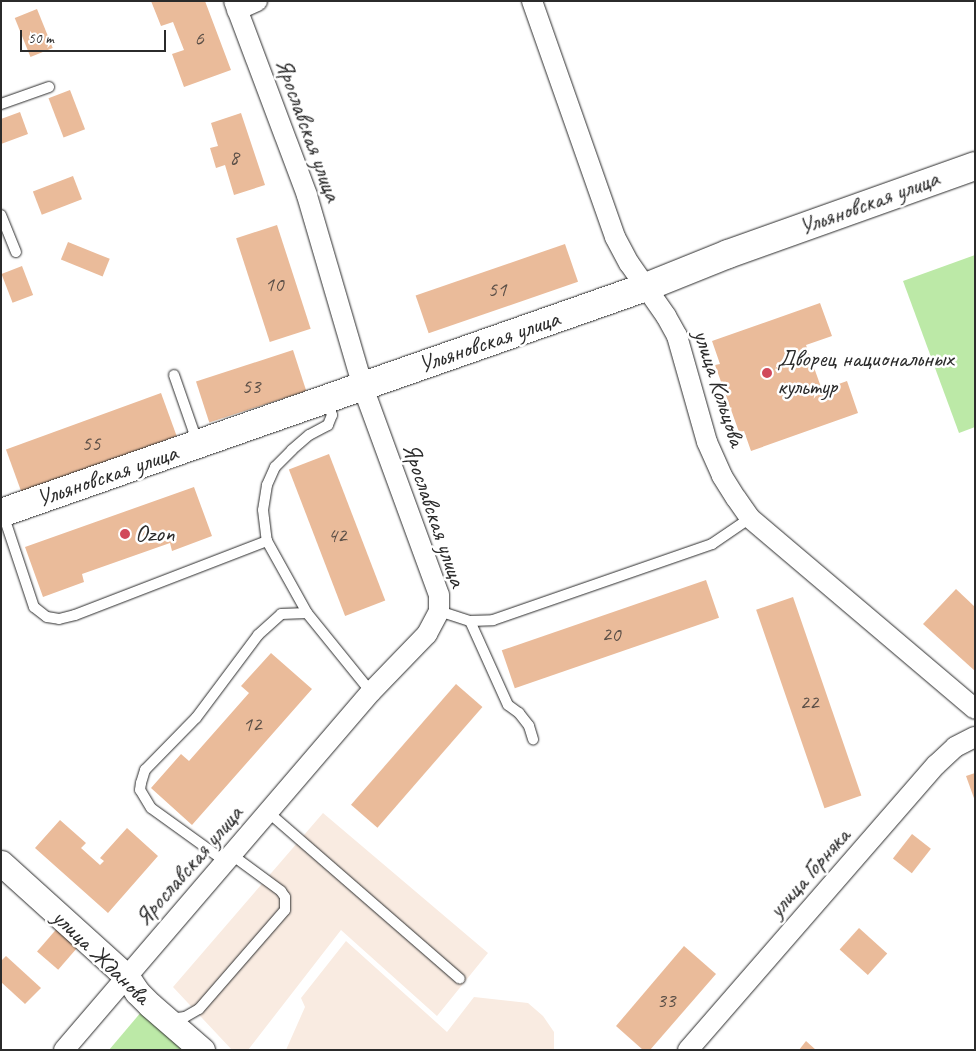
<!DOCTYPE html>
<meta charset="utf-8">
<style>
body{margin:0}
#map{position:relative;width:976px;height:1051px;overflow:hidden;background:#fff;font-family:Caveat,sans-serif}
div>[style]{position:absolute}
.built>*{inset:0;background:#f9ebe1}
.green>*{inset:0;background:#bce9a7}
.building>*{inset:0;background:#eabb9a;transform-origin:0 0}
.roads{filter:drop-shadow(0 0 1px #2b2b2b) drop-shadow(0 0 1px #2b2b2b)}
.service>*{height:10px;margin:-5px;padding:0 5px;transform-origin:5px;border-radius:5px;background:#fff}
.minor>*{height:20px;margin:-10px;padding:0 10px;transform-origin:10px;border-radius:10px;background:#fff}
.tertiary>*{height:25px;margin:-12.5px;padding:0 12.5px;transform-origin:12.5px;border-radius:12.5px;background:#fff}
.secondary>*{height:28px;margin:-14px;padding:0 14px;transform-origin:14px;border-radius:14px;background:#fff}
.dots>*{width:14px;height:14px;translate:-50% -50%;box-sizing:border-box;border:2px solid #fff;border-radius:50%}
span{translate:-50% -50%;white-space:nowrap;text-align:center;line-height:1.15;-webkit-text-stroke:5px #fff;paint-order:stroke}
.number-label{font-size:21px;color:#5b4f47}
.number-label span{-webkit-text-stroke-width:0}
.street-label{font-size:24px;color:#2b2b2b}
.poi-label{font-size:24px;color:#2b2b2b}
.left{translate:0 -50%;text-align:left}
.frame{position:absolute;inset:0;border:2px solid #2b2b2b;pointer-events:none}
.scale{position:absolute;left:20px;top:30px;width:146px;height:22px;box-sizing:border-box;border:2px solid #2b2b2b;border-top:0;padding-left:6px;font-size:15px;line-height:18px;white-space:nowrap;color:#2b2b2b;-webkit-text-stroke:4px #fff;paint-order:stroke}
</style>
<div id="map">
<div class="built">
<div style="clip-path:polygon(323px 813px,488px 953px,437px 1016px,341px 930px,248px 1050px,232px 1050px,173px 987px)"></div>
<div style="clip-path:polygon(346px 941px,447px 1032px,474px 997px,528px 1003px,543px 1016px,554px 1032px,554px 1050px,286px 1050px,305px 1007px,301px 998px)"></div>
</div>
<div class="green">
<div style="clip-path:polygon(975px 255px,975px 427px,959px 433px,903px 281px)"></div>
<div style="clip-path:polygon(142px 1011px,186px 1050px,109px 1050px)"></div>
</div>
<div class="building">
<div style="clip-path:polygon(151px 1px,205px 1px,231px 70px,184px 87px,172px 54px,184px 50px,173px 22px,161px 26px)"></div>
<div style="left:37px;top:9px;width:42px;height:24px;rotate:68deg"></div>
<div style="left:70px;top:90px;width:42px;height:23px;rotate:69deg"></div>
<div style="clip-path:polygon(20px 112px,28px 134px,1px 144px,1px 119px)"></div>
<div style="clip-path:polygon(241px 113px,265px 185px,234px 195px,225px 165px,216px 168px,210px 148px,218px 146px,211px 123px)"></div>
<div style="left:73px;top:176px;width:25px;height:43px;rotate:69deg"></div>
<div style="left:277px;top:225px;width:109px;height:43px;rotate:72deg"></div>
<div style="left:68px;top:242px;width:45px;height:19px;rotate:22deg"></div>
<div style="left:565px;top:244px;width:40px;height:158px;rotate:71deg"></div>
<div style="left:22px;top:266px;width:31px;height:22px;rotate:69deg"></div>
<div style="clip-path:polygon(820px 303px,832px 336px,806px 345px,822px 390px,847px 381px,858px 413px,751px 451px,744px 431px,739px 432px,715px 365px,720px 364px,712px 341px)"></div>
<div style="left:293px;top:350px;width:43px;height:102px;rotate:72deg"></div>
<div style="left:161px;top:393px;width:46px;height:165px;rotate:70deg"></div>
<div style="left:329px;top:454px;width:157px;height:43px;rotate:69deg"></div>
<div style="clip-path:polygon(194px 487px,212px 536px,172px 551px,170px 543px,82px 574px,84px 582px,43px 597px,25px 547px)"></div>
<div style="left:706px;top:580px;width:40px;height:216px;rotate:71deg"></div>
<div style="clip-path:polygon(956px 589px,975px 607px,975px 671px,923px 624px)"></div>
<div style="left:793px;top:597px;width:210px;height:39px;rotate:71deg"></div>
<div style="clip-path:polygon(271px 653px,312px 689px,192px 825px,151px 788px,181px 754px,189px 761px,249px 693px,241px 686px)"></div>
<div style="left:456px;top:684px;width:35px;height:160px;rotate:41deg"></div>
<div style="clip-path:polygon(975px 773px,975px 801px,966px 776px)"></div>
<div style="clip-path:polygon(60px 820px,86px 843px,81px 848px,100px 865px,104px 861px,100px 858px,127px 828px,158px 856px,108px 913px,35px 848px)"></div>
<div style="left:912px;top:834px;width:24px;height:31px;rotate:38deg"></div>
<div style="left:60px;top:925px;width:28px;height:35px;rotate:41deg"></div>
<div style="left:859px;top:928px;width:38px;height:29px;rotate:42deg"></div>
<div style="clip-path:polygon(684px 946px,716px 974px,650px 1050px,643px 1050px,616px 1026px)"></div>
<div style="clip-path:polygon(6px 956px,41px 988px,25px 1004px,1px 982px,1px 961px)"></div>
<div style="clip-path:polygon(806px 1041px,816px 1050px,799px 1050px)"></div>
</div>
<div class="roads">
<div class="service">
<div style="left:1px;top:104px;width:51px;rotate:-19.5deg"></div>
<div style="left:1px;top:215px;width:40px;rotate:68deg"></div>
<div style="left:174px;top:375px;width:73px;rotate:70.8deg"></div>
<div style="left:327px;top:399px;width:17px;rotate:73deg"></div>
<div style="left:332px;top:415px;width:11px;rotate:112deg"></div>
<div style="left:328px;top:425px;width:21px;rotate:152deg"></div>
<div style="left:309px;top:435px;width:23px;rotate:139deg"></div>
<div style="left:292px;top:450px;width:24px;rotate:135deg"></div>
<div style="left:275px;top:467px;width:20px;rotate:114deg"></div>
<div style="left:267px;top:485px;width:25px;rotate:99deg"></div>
<div style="left:263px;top:510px;width:31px;rotate:83deg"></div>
<div style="left:267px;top:541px;width:82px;rotate:60.9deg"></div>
<div style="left:307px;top:613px;width:102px;rotate:51deg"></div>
<div style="left:3px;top:514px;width:98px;rotate:71.6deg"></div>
<div style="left:34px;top:607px;width:16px;rotate:38deg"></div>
<div style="left:47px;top:617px;width:12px;rotate:9deg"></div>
<div style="left:59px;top:619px;width:16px;rotate:-14deg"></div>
<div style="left:75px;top:615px;width:206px;rotate:-21.1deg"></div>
<div style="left:439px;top:611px;width:33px;rotate:18deg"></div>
<div style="left:470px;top:621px;width:23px;rotate:-2deg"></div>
<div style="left:493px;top:620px;width:232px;rotate:-19.1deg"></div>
<div style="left:712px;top:544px;width:46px;rotate:-34.4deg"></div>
<div style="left:470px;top:621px;width:92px;rotate:65.7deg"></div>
<div style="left:508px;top:705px;width:14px;rotate:36deg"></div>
<div style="left:519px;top:713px;width:16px;rotate:52deg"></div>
<div style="left:529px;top:726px;width:14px;rotate:73deg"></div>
<div style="left:268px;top:812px;width:254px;rotate:41deg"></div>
<div style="left:226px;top:862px;width:92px;rotate:-144.2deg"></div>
<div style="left:151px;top:808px;width:21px;rotate:-121deg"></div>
<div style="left:140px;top:790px;width:7px;rotate:-82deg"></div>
<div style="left:141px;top:783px;width:14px;rotate:-73deg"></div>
<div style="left:145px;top:770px;width:73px;rotate:-45.6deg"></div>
<div style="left:196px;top:718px;width:104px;rotate:-53.2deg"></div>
<div style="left:258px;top:635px;width:31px;rotate:-42deg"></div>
<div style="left:281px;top:614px;width:26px;rotate:-2deg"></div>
<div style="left:170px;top:1019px;width:15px;rotate:-8deg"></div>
<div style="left:185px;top:1017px;width:16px;rotate:-30deg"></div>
<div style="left:199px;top:1009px;width:131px;rotate:-49deg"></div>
<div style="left:285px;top:910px;width:13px;rotate:-90deg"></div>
<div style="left:285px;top:897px;width:7px;rotate:-124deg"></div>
<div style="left:281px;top:891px;width:61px;rotate:-143.7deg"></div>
</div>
<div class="minor">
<div style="left:532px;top:1px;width:250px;rotate:70.6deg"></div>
<div style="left:615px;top:237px;width:30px;rotate:62deg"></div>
<div style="left:629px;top:263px;width:65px;rotate:55.1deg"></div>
<div style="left:666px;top:316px;width:23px;rotate:61deg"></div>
<div style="left:677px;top:336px;width:110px;rotate:74.2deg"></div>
<div style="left:707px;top:442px;width:37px;rotate:66deg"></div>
<div style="left:722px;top:476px;width:26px;rotate:58deg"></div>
<div style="left:736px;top:498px;width:24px;rotate:55deg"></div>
<div style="left:750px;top:518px;width:295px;rotate:40.3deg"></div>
<div style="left:237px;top:10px;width:22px;rotate:-24deg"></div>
<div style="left:64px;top:1050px;width:472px;rotate:-49.4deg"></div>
<div style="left:371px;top:692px;width:81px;rotate:-46deg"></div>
<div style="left:427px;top:634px;width:26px;rotate:-62deg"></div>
<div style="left:439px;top:611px;width:16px;rotate:-90deg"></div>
<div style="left:439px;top:595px;width:221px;rotate:-110.1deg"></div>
<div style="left:363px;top:387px;width:200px;rotate:-106.3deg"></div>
<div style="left:307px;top:195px;width:207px;rotate:-110.6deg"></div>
<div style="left:688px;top:1050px;width:378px;rotate:-49deg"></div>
<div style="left:936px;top:765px;width:26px;rotate:-43deg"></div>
<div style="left:955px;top:747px;width:22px;rotate:-27deg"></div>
</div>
<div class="tertiary">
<div style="left:1px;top:863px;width:170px;rotate:42.1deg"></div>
<div style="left:127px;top:977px;width:18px;rotate:56deg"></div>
<div style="left:137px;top:992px;width:18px;rotate:45deg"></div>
<div style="left:150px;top:1005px;width:69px;rotate:40.9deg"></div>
</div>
<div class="secondary">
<div style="left:1px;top:513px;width:683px;rotate:-19.31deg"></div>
<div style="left:646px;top:287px;width:88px;rotate:-21.9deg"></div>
<div style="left:728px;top:254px;width:262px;rotate:-19.6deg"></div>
</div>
</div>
<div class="dots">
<div style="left:767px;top:373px;background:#d1495b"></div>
<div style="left:125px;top:534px;background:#d1495b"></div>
</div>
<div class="number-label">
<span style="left:199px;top:38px">6</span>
<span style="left:234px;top:157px">8</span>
<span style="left:274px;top:284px">10</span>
<span style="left:497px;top:289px">51</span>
<span style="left:251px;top:386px">53</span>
<span style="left:91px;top:443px">55</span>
<span style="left:337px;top:535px">42</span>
<span style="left:611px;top:634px">20</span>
<span style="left:809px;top:702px">22</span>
<span style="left:252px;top:724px">12</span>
<span style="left:666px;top:1000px">33</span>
</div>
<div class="street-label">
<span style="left:308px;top:130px;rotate:70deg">Ярославская улица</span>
<span style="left:869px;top:203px;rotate:-20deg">Ульяновская улица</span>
<span style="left:489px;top:342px;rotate:-19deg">Ульяновская улица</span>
<span style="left:719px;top:388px;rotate:72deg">улица Кольцова</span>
<span style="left:107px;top:476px;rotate:-19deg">Ульяновская улица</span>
<span style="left:434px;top:515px;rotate:71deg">Ярославская улица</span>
<span style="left:189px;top:866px;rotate:-49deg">Ярославская улица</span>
<span style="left:809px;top:873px;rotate:-49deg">улица Горняка</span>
<span style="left:101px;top:957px;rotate:44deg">улица Жданова</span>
</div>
<div class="poi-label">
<span class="left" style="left:777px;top:373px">Дворец национальных<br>культур</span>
<span class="left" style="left:135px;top:534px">Ozon</span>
</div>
<div class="frame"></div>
<div class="scale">50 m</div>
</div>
